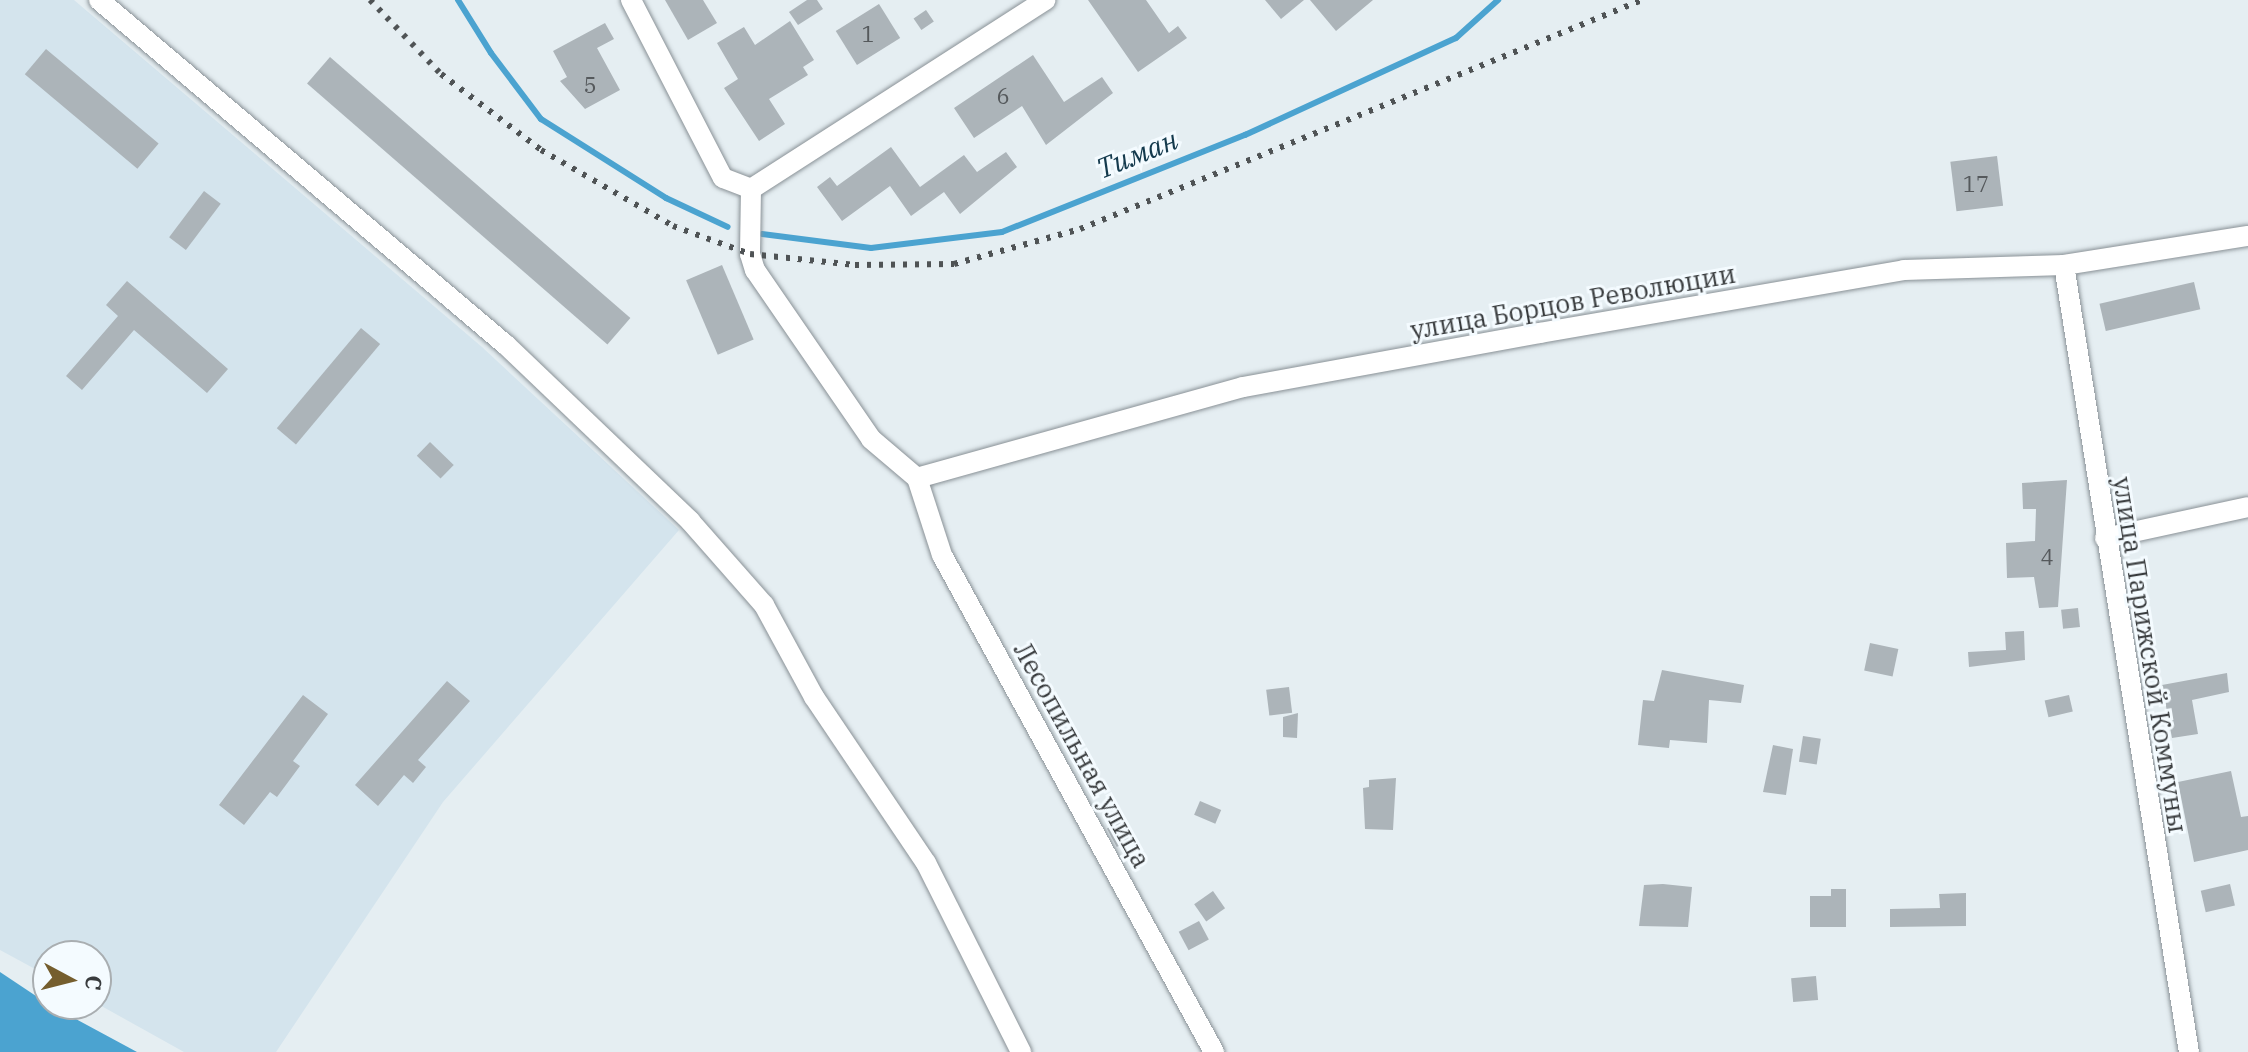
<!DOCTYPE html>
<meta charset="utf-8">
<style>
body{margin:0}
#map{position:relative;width:2248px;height:1052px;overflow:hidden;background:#e5eef2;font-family:"IBM Plex Serif",serif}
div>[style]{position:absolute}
.built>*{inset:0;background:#d4e4ed}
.water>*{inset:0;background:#4ba3d0}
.stream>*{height:6px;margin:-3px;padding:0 3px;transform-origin:3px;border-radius:3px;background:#4ba3d0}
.building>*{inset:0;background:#acb4b9;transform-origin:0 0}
.roads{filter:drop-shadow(0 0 2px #899196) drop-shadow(0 0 2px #899196)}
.street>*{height:20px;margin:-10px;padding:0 10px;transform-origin:10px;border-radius:10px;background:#fff}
.rail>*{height:6px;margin-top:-3px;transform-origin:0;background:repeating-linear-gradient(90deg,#4f5355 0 4px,transparent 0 12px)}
span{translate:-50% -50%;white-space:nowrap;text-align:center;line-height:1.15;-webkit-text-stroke:6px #f4fbff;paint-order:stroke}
.number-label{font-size:22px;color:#55595c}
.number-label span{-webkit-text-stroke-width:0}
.street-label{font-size:26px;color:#383b3d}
.water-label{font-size:28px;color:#143a4d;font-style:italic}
.north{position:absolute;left:32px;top:940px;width:80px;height:80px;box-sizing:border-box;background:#f4fbff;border:2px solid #a9aeb1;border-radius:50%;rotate:97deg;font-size:22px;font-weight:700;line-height:32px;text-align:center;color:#383b3d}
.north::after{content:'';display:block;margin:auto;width:28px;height:36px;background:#755e2e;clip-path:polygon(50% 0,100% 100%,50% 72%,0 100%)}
</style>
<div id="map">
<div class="built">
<div style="clip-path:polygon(0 0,74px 0,482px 347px,679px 530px,443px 802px,276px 1052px,184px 1052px,96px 1003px,96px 956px,48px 956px,48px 976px,0 950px)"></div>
</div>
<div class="water">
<div style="clip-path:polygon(0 972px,48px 1004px,137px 1052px,0 1052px)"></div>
</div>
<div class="stream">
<div style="left:458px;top:0;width:62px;rotate:58.1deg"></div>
<div style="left:491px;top:53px;width:83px;rotate:52.9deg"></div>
<div style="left:541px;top:119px;width:148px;rotate:32.3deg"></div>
<div style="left:666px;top:198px;width:68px;rotate:25.1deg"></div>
<div style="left:762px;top:234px;width:110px;rotate:7.3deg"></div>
<div style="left:871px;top:248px;width:132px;rotate:-7deg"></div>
<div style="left:1002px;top:232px;width:262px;rotate:-21.8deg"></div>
<div style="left:1245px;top:135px;width:232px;rotate:-24.7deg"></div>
<div style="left:1456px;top:38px;width:57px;rotate:-42.1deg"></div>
</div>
<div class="building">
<div style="clip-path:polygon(665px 0,703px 0,717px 23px,688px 40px)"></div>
<div style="clip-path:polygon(807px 0,817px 0,823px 9px,798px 25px,789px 12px)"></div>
<div style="clip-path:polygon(1088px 0,1146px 0,1169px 33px,1178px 26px,1187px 38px,1138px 72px)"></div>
<div style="clip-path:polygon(1265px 0,1304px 0,1281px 19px)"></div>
<div style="clip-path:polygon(1310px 0,1373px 0,1336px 31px)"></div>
<div style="left:879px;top:4px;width:40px;height:51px;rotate:58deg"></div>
<div style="left:926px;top:10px;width:14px;height:15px;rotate:56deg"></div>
<div style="clip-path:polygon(790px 21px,814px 60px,803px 67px,808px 75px,769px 99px,785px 124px,759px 141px,724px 88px,738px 79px,717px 43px,744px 27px,755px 45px)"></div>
<div style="clip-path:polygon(605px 23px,614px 39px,597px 48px,620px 90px,585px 109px,560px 81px,567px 77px,553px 51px)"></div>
<div style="left:46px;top:49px;width:147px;height:33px;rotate:40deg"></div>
<div style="clip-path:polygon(1033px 55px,1064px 102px,1102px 77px,1113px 93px,1046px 145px,1022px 106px,974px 138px,954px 108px)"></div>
<div style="left:330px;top:57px;width:398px;height:35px;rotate:41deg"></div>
<div style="clip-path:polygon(891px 147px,920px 187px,964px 155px,977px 172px,1006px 152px,1017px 167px,960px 214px,944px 192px,911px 216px,890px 186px,842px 221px,817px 187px,830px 177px,837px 186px)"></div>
<div style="left:1997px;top:156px;width:50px;height:47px;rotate:83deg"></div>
<div style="left:204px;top:191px;width:21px;height:58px;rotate:37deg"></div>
<div style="left:722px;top:265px;width:81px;height:39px;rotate:67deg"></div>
<div style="clip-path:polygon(127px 281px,228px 369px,207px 393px,134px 330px,82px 390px,66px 376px,118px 316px,106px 305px)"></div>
<div style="left:2194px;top:282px;width:28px;height:97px;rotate:77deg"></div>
<div style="left:361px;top:328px;width:25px;height:131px;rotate:40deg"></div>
<div style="left:430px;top:442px;width:33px;height:19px;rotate:44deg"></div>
<div style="clip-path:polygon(2067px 480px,2058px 607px,2039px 608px,2034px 577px,2007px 578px,2006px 543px,2035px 541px,2036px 509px,2023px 509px,2022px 483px)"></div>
<div style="left:2078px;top:608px;width:19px;height:17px;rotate:84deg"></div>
<div style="clip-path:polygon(2024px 631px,2025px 660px,1969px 667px,1968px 652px,2006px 650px,2005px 632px)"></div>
<div style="left:1870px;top:643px;width:29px;height:28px;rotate:12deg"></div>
<div style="clip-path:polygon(1662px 670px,1744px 685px,1741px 703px,1709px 700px,1707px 743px,1670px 740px,1669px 748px,1638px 745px,1643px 700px,1654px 701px)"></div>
<div style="clip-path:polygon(2227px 673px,2229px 692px,2192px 700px,2198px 734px,2172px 738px,2162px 685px)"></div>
<div style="clip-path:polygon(447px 681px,470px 701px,418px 760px,426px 767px,413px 783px,404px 775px,378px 806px,355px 785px)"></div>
<div style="left:1289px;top:687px;width:26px;height:23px;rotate:83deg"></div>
<div style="clip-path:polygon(303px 695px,328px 714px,293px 761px,300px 766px,277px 797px,270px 792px,244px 825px,219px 805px)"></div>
<div style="left:2069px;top:695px;width:17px;height:25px;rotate:77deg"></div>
<div style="clip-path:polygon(1298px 713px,1297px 738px,1283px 737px,1283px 717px)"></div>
<div style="left:1803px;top:736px;width:18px;height:26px;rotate:9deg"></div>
<div style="clip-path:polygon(1773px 745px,1793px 749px,1786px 795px,1763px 792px)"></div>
<div style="clip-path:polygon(2231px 771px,2241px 817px,2248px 816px,2248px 850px,2194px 862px,2178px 782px)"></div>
<div style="clip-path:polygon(1396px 778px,1393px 830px,1365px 829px,1363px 788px,1369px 787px,1369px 780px)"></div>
<div style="left:1200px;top:801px;width:23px;height:15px;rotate:23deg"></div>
<div style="left:1121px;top:821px;width:21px;height:16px;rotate:62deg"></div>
<div style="clip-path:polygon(1663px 884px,1692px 887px,1688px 927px,1639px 926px,1644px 885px)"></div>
<div style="left:2230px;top:884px;width:22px;height:30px;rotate:77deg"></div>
<div style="clip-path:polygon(1831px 889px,1846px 889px,1846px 927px,1810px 927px,1810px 896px,1831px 896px)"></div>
<div style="left:1213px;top:891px;width:21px;height:23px;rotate:55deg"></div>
<div style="clip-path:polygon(1966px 893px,1966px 926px,1890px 927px,1890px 909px,1940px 908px,1939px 894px)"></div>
<div style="left:1199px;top:921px;width:21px;height:23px;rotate:62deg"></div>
<div style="left:1816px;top:976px;width:24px;height:25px;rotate:85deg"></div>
</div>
<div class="roads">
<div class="street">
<div style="left:99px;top:0;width:534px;rotate:40.29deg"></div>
<div style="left:506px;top:345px;width:255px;rotate:43.7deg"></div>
<div style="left:690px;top:521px;width:112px;rotate:48.6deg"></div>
<div style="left:764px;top:605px;width:105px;rotate:61.5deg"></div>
<div style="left:814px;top:697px;width:200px;rotate:56deg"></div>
<div style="left:926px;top:863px;width:212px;rotate:63.3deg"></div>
<div style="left:631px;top:0;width:200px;rotate:62.7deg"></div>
<div style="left:723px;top:178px;width:30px;rotate:21deg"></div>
<div style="left:751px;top:189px;width:350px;rotate:-32.7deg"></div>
<div style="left:751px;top:189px;width:65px;rotate:90.9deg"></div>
<div style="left:750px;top:254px;width:17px;rotate:73deg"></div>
<div style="left:755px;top:270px;width:205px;rotate:55.5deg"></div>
<div style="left:871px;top:439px;width:60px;rotate:40.3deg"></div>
<div style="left:2064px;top:265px;width:797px;rotate:80.98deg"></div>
<div style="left:917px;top:478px;width:338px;rotate:-15.6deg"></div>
<div style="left:1243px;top:387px;width:302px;rotate:-10.3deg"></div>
<div style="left:1540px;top:333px;width:369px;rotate:-9.8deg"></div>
<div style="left:1904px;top:270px;width:160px;rotate:-1.8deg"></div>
<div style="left:2064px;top:265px;width:186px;rotate:-9deg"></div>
<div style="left:917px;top:478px;width:81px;rotate:72deg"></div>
<div style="left:942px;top:555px;width:567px;rotate:61.31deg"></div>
<div style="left:2105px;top:538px;width:146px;rotate:-12.2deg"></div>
</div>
</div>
<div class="rail">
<div style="left:370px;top:0;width:103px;rotate:46.2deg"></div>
<div style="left:441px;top:74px;width:126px;rotate:37.2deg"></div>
<div style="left:541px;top:150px;width:152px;rotate:29.9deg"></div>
<div style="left:673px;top:226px;width:82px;rotate:20deg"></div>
<div style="left:750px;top:254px;width:106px;rotate:6deg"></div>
<div style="left:855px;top:265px;width:99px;rotate:-0.6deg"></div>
<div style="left:954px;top:264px;width:131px;rotate:-15.5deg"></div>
<div style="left:1080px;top:229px;width:607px;rotate:-22.17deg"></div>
</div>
<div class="number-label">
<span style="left:868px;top:34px">1</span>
<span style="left:590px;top:85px">5</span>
<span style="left:1003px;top:96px">6</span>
<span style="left:1976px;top:184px">17</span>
<span style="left:2047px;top:557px">4</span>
</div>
<div class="street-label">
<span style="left:1573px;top:302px;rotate:-10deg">улица Борцов Революции</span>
<span style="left:2150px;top:655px;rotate:81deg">улица Парижской Коммуны</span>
<span style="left:1082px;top:755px;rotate:61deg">Лесопильная улица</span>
</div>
<div class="water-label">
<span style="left:1137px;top:154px;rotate:-22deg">Тиман</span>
</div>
<div class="north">С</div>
</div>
